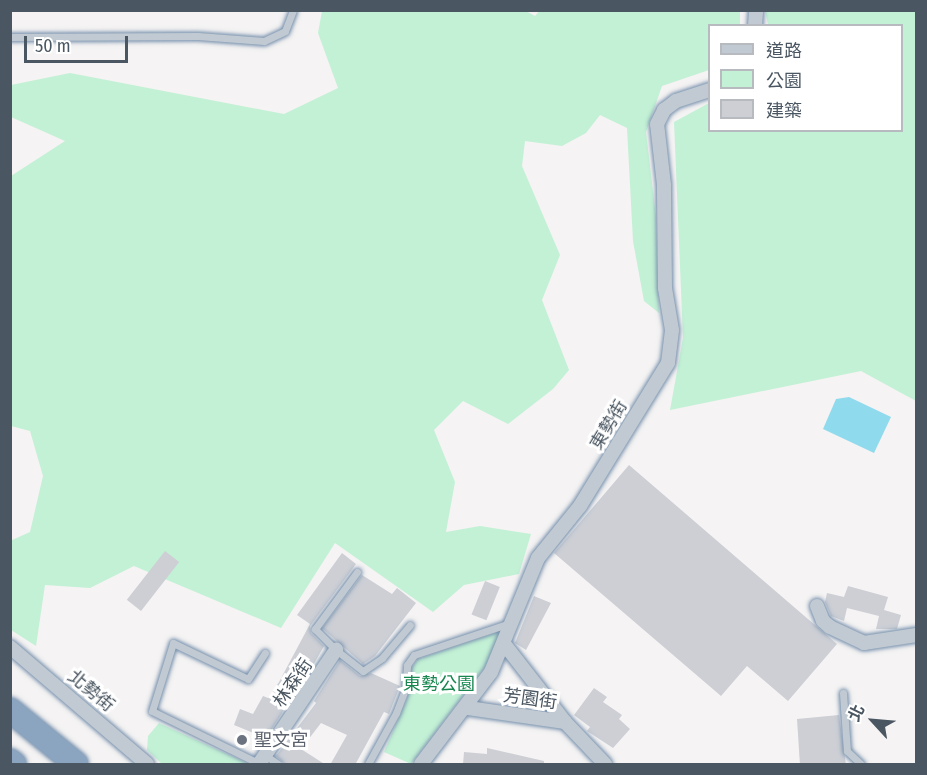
<!DOCTYPE html>
<meta charset="utf-8">
<style>
body{margin:0}
#map{position:relative;width:927px;height:775px;overflow:hidden;background:#f5f3f3;font-family:"Fira Sans Condensed","Noto Sans TC",sans-serif}
div>[style]{position:absolute}
.green>*{inset:0;background:#c3f1d5}
.water>*{inset:0;background:#90daee}
.building>*{inset:0;background:#cdcfd5;transform-origin:0 0}
.roads{filter:drop-shadow(0 0 2px #7690ad) drop-shadow(0 0 2px #7690ad)}
.service>*{height:7px;margin:-3.5px;padding:0 3.5px;transform-origin:3.5px;border-radius:3.5px;background:#c1cad2}
.minor>*{height:14px;margin:-7px;padding:0 7px;transform-origin:7px;border-radius:7px;background:#c1cad2}
.motorway>*{height:24px;margin:-12px;padding:0 12px;transform-origin:12px;border-radius:12px;background:#8ba5c1}
.dots>*{width:16px;height:16px;translate:-50% -50%;box-sizing:border-box;border:3px solid #fff;border-radius:50%}
span{translate:-50% -50%;white-space:nowrap;text-align:center;line-height:1.15;-webkit-text-stroke:6px #fff;paint-order:stroke}
.street-label{font-size:18px;color:#4a5661}
.park-label{font-size:18px;color:#17864f}
.worship-label{font-size:18px;color:#5b616d}
.left{translate:0 -50%;text-align:left}
.frame{position:absolute;inset:0;border:12px solid #4a5661;pointer-events:none}
.legend{position:absolute;left:708px;top:24px;width:195px;height:108px;box-sizing:border-box;background:#fff;border:2px solid #b7bbc0;margin:0;padding:8px 10px;list-style:none;font-size:18px;color:#4a5661}
.legend li{display:flex;align-items:center;gap:12px;height:30px}
.legend b{width:30px;border:2px solid #b7bbc0}
.north{position:absolute;left:843px;top:691px;width:60px;height:60px;-webkit-text-stroke:4px #fff;paint-order:stroke;rotate:296deg;font-size:16px;font-weight:700;line-height:24px;text-align:center;color:#4a5661}
.north::after{content:'';display:block;margin:auto;width:21px;height:27px;background:#4a5661;clip-path:polygon(50% 0,100% 100%,50% 72%,0 100%)}
.scale{position:absolute;left:24px;top:36px;width:104px;height:27px;box-sizing:border-box;border:3px solid #4a5661;border-top:0;padding-left:8px;font-size:18px;line-height:21px;white-space:nowrap;color:#4a5661;-webkit-text-stroke:4px #fff;paint-order:stroke}
</style>
<div id="map">
<div class="green">
<div style="clip-path:polygon(524px 10px,535px 16px,540px 10px,740px 11px,740px 25px,710px 26px,709px 70px,662px 86px,646px 132px,656px 217px,659px 313px,644px 301px,633px 241px,627px 128px,600px 115px,586px 133px,562px 146px,525px 141px,522px 166px,560px 255px,542px 300px,569px 370px,553px 389px,508px 424px,463px 401px,434px 430px,455px 482px,446px 532px,480px 526px,531px 534px,519px 574px,464px 585px,433px 612px,335px 543px,281px 628px,134px 566px,90px 588px,45px 585px,36px 646px,11px 630px,10px 541px,30px 532px,43px 476px,30px 431px,11px 426px,11px 176px,65px 141px,11px 117px,11px 85px,70px 73px,284px 114px,338px 88px,318px 33px,322px 11px)"></div>
<div style="clip-path:polygon(765px 11px,916px 11px,916px 401px,861px 371px,670px 410px,683px 338px,674px 122px,709px 103px,710px 130px,902px 130px,902px 26px,768px 25px)"></div>
<div style="clip-path:polygon(504px 630px,494px 655px,411px 764px,384px 752px,407px 699px,411px 669px,418px 659px)"></div>
<div style="clip-path:polygon(159px 723px,249px 764px,162px 764px,147px 750px,148px 736px)"></div>
</div>
<div class="water">
<div style="clip-path:polygon(849px 397px,891px 417px,874px 453px,823px 429px,836px 399px)"></div>
</div>
<div class="building">
<div style="clip-path:polygon(629px 465px,837px 644px,788px 701px,747px 666px,721px 696px,554px 553px)"></div>
<div style="left:165px;top:551px;width:18px;height:62px;rotate:38deg"></div>
<div style="clip-path:polygon(342px 553px,356px 564px,310px 626px,311px 633px,324px 646px,307px 676px,299px 689px,293px 686px,282px 713px,266px 738px,234px 725px,240px 709px,253px 714px,263px 696px,268px 698px,279px 682px,310px 624px,297px 615px)"></div>
<div style="clip-path:polygon(362px 575px,392px 594px,397px 588px,416px 603px,375px 656px,363px 664px,322px 628px)"></div>
<div style="left:485px;top:581px;width:16px;height:36px;rotate:22deg"></div>
<div style="clip-path:polygon(848px 586px,888px 597px,884px 610px,901px 615px,897px 629px,876px 629px,879px 616px,847px 608px,844px 621px,831px 616px,825px 602px,827px 593px,844px 597px)"></div>
<div style="clip-path:polygon(534px 596px,551px 603px,526px 650px,515px 643px)"></div>
<div style="clip-path:polygon(340px 660px,360px 676px,371px 673px,400px 686px,389px 714px,384px 712px,355px 765px,330px 765px,347px 735px,321px 723px,301px 749px,326px 765px,286px 765px,276px 756px,316px 703px,314px 701px)"></div>
<div style="clip-path:polygon(594px 688px,607px 697px,603px 702px,622px 715px,619px 719px,630px 729px,613px 748px,587px 731px,590px 727px,574px 715px)"></div>
<div style="clip-path:polygon(839px 715px,846px 765px,800px 765px,797px 719px)"></div>
<div style="clip-path:polygon(487px 748px,544px 761px,544px 765px,463px 765px,464px 752px,487px 754px)"></div>
</div>
<div class="roads">
<div class="service">
<div style="left:10px;top:37px;width:188px;rotate:-0.3deg"></div>
<div style="left:198px;top:36px;width:66px;rotate:4.3deg"></div>
<div style="left:264px;top:41px;width:23px;rotate:-25deg"></div>
<div style="left:285px;top:31px;width:22px;rotate:-69deg"></div>
<div style="left:357px;top:572px;width:71px;rotate:126.4deg"></div>
<div style="left:315px;top:629px;width:30px;rotate:45deg"></div>
<div style="left:336px;top:650px;width:34px;rotate:38deg"></div>
<div style="left:363px;top:671px;width:23px;rotate:-34deg"></div>
<div style="left:382px;top:658px;width:43px;rotate:-49.7deg"></div>
<div style="left:843px;top:693px;width:58px;rotate:86.1deg"></div>
<div style="left:847px;top:751px;width:19px;rotate:43deg"></div>
<div style="left:265px;top:755px;width:16px;rotate:35deg"></div>
<div style="left:260px;top:764px;width:120px;rotate:-153.9deg"></div>
<div style="left:152px;top:711px;width:71px;rotate:-72.8deg"></div>
<div style="left:173px;top:643px;width:83px;rotate:25.6deg"></div>
<div style="left:248px;top:679px;width:31px;rotate:-57deg"></div>
<div style="left:368px;top:764px;width:58px;rotate:-61.2deg"></div>
<div style="left:396px;top:713px;width:25px;rotate:-69deg"></div>
<div style="left:405px;top:690px;width:25px;rotate:-85deg"></div>
<div style="left:407px;top:665px;width:12px;rotate:-55deg"></div>
<div style="left:414px;top:655px;width:101px;rotate:-18.4deg"></div>
</div>
<div class="minor">
<div style="left:755px;top:26px;width:16px;rotate:-86deg"></div>
<div style="left:817px;top:606px;width:16px;rotate:68deg"></div>
<div style="left:823px;top:621px;width:9px;rotate:41deg"></div>
<div style="left:830px;top:627px;width:38px;rotate:25deg"></div>
<div style="left:864px;top:643px;width:53px;rotate:-8.7deg"></div>
<div style="left:505px;top:645px;width:98px;rotate:52.1deg"></div>
<div style="left:10px;top:647px;width:180px;rotate:40.5deg"></div>
<div style="left:468px;top:708px;width:98px;rotate:8.2deg"></div>
<div style="left:565px;top:722px;width:58px;rotate:46.4deg"></div>
<div style="left:259px;top:764px;width:138px;rotate:-56deg"></div>
<div style="left:421px;top:764px;width:116px;rotate:-52.7deg"></div>
<div style="left:491px;top:672px;width:123px;rotate:-67.6deg"></div>
<div style="left:538px;top:558px;width:67px;rotate:-51.1deg"></div>
<div style="left:580px;top:506px;width:168px;rotate:-58.4deg"></div>
<div style="left:668px;top:363px;width:33px;rotate:-83deg"></div>
<div style="left:672px;top:330px;width:43px;rotate:-99.5deg"></div>
<div style="left:665px;top:288px;width:103px;rotate:-90.6deg"></div>
<div style="left:664px;top:185px;width:61px;rotate:-96.5deg"></div>
<div style="left:657px;top:124px;width:16px;rotate:-63deg"></div>
<div style="left:664px;top:110px;width:15px;rotate:-37deg"></div>
<div style="left:676px;top:101px;width:36px;rotate:-18deg"></div>
</div>
<div class="motorway">
<div style="left:10px;top:710px;width:85px;rotate:39.3deg"></div>
<div style="left:10px;top:761px;width:5px;rotate:37deg"></div>
</div>
</div>
<div class="dots">
<div style="left:242px;top:740px;background:#6b7280"></div>
</div>
<div class="street-label">
<span style="left:609px;top:425px;rotate:-59deg">東勢街</span>
<span style="left:293px;top:683px;rotate:-56deg">林森街</span>
<span style="left:91px;top:691px;rotate:40deg">北勢街</span>
<span style="left:530px;top:699px;rotate:8deg">芳園街</span>
</div>
<div class="park-label">
<span style="left:439px;top:684px">東勢公園</span>
</div>
<div class="worship-label">
<span class="left" style="left:254px;top:740px">聖文宮</span>
</div>
<div class="frame"></div>
<ul class="legend">
<li><b style="height:8px;background:#c1cad2"></b>道路</li>
<li><b style="height:16px;background:#c3f1d5"></b>公園</li>
<li><b style="height:16px;background:#cdcfd5"></b>建築</li>
</ul>
<div class="north">北</div>
<div class="scale">50 m</div>
</div>
